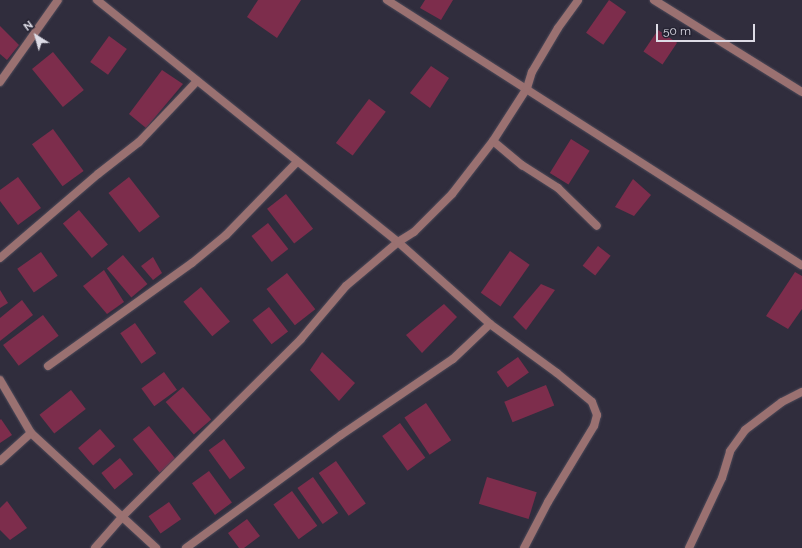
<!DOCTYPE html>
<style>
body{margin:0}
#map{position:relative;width:802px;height:548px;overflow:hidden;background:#302d3d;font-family:Raleway,sans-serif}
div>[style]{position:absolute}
.building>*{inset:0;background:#7d2d4c;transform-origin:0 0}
.roads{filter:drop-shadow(0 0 1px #4c4958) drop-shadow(0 0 1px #4c4958)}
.minor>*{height:8px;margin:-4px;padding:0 4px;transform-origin:4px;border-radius:4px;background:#9a7171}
span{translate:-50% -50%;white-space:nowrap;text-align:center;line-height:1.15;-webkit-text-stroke:3px #262433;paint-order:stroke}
.north{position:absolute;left:16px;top:16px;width:40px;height:40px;-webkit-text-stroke:3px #262433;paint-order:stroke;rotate:323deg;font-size:11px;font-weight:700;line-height:16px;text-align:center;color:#dddce6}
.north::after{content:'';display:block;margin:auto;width:14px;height:18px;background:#dddce6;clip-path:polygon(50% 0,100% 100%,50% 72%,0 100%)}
.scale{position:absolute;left:656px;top:24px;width:99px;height:18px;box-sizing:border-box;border:2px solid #dddce6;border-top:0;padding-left:5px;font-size:12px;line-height:14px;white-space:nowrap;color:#dddce6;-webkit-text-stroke:3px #262433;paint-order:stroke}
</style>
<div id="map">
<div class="building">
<div style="clip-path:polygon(258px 0,301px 0,277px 38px,247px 17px)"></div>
<div style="clip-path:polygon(425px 0,453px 0,441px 20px,420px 8px)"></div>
<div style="left:609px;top:0;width:21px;height:40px;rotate:35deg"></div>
<div style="clip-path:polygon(0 26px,19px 45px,7px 60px,0 54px)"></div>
<div style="left:658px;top:30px;width:23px;height:26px;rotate:34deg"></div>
<div style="left:109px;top:36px;width:22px;height:32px;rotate:36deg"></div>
<div style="left:53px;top:52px;width:49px;height:27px;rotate:51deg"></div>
<div style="clip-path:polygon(431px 66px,449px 78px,430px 108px,410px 93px)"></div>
<div style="clip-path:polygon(162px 70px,183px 84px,146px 128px,129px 114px)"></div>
<div style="left:369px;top:99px;width:21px;height:55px;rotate:37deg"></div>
<div style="left:53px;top:129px;width:52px;height:26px;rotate:54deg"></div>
<div style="left:571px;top:139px;width:22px;height:40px;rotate:32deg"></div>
<div style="clip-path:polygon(18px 177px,41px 208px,18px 225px,0 201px,0 190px)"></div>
<div style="left:129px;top:177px;width:50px;height:26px;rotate:52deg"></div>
<div style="clip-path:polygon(633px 179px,651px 195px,634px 216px,615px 207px)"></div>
<div style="left:286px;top:194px;width:44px;height:24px;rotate:52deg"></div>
<div style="left:79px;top:210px;width:45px;height:21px;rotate:50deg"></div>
<div style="left:268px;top:223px;width:33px;height:21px;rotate:52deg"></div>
<div style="left:598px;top:246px;width:16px;height:25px;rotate:38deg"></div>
<div style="left:510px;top:251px;width:24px;height:51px;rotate:35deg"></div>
<div style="left:41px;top:252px;width:29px;height:29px;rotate:55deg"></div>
<div style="left:123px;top:255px;width:38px;height:21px;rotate:50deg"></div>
<div style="clip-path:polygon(153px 257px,162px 273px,153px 280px,141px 266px)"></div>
<div style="clip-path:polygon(104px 270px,124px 302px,107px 314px,83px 286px)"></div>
<div style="clip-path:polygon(795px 272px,802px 276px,802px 309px,788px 329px,766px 316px)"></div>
<div style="left:287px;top:273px;width:46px;height:26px;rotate:52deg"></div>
<div style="clip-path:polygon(541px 284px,555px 290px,526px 330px,513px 317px)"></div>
<div style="left:201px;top:287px;width:45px;height:23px;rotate:50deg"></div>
<div style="clip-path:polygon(0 290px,8px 303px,0 308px)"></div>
<div style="clip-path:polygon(22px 300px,33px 315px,0 341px,0 318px)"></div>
<div style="clip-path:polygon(444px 304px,457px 317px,422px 353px,406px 335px)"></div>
<div style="left:269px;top:307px;width:31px;height:21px;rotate:52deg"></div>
<div style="left:43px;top:315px;width:26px;height:50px;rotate:53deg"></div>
<div style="left:135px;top:323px;width:37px;height:18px;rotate:55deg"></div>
<div style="clip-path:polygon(322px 352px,355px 383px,339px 401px,310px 370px)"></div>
<div style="left:518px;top:357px;width:19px;height:26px;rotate:55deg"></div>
<div style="left:164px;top:372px;width:22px;height:28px;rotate:54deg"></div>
<div style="left:546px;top:385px;width:22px;height:45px;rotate:68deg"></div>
<div style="left:183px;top:387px;width:43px;height:23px;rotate:49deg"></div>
<div style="left:71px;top:390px;width:24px;height:40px;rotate:52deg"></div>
<div style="left:426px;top:403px;width:45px;height:26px;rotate:56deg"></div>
<div style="clip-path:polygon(1px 419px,12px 435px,0 443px,0 420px)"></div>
<div style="left:400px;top:423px;width:43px;height:22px;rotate:54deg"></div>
<div style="left:149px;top:426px;width:43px;height:21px;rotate:51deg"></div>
<div style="left:100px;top:429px;width:23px;height:29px;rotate:49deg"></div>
<div style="left:224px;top:439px;width:36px;height:19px;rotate:54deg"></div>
<div style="left:120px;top:458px;width:21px;height:24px;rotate:51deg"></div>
<div style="left:336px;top:461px;width:52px;height:21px;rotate:55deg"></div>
<div style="left:209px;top:471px;width:39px;height:21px;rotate:54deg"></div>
<div style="left:313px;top:477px;width:44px;height:19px;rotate:55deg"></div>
<div style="left:487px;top:477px;width:52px;height:28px;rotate:17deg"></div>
<div style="left:292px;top:491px;width:43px;height:23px;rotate:54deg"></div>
<div style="clip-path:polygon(7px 501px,27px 528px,10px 540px,0 530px,0 508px)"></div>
<div style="left:169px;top:502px;width:21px;height:25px;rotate:55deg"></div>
<div style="clip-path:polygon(247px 519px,260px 536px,244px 548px,239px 548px,228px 533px)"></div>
</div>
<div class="roads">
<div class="minor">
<div style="left:97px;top:0;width:386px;rotate:38.8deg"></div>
<div style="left:398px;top:242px;width:123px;rotate:41.7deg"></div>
<div style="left:490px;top:324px;width:83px;rotate:36.2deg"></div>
<div style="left:557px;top:373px;width:45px;rotate:39.6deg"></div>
<div style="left:592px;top:402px;width:14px;rotate:69deg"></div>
<div style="left:597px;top:415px;width:11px;rotate:105deg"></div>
<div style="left:594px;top:426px;width:89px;rotate:121.2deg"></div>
<div style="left:548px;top:502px;width:52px;rotate:117.6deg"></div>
<div style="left:387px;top:0;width:492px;rotate:32.6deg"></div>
<div style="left:654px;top:0;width:174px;rotate:31.9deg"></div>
<div style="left:0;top:82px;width:100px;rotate:-54.7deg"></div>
<div style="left:493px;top:141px;width:38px;rotate:40deg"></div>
<div style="left:522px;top:165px;width:43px;rotate:32.6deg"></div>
<div style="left:558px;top:188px;width:54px;rotate:44.3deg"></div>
<div style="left:0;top:258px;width:129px;rotate:-40.6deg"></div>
<div style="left:98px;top:174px;width:52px;rotate:-38deg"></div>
<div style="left:139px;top:142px;width:84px;rotate:-46.4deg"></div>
<div style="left:48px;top:366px;width:177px;rotate:-35.6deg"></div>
<div style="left:192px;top:263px;width:44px;rotate:-39.5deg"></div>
<div style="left:226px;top:235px;width:102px;rotate:-45.8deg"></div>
<div style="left:0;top:380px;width:61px;rotate:59.7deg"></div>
<div style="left:31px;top:433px;width:170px;rotate:42.6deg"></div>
<div style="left:0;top:461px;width:42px;rotate:-42.1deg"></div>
<div style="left:95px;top:548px;width:43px;rotate:-48.8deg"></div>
<div style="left:123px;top:516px;width:251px;rotate:-44.8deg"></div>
<div style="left:301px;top:339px;width:70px;rotate:-49.7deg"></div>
<div style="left:346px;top:286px;width:68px;rotate:-40.2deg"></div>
<div style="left:398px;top:242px;width:19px;rotate:-32deg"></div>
<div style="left:414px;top:232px;width:54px;rotate:-45deg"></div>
<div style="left:452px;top:194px;width:67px;rotate:-52.3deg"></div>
<div style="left:493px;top:141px;width:63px;rotate:-57.3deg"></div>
<div style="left:527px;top:88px;width:17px;rotate:-73deg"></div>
<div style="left:532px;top:72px;width:51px;rotate:-59.4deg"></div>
<div style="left:558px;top:28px;width:34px;rotate:-54deg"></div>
<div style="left:186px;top:548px;width:192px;rotate:-36.1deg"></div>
<div style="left:341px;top:435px;width:135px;rotate:-34.2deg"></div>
<div style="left:453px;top:359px;width:51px;rotate:-43.4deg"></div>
<div style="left:689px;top:548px;width:77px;rotate:-64.8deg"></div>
<div style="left:722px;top:478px;width:28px;rotate:-73deg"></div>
<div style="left:730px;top:451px;width:26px;rotate:-54deg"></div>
<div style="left:745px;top:430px;width:46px;rotate:-37.1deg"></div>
<div style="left:782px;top:402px;width:22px;rotate:-27deg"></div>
</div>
</div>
<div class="north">N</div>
<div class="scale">50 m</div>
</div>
